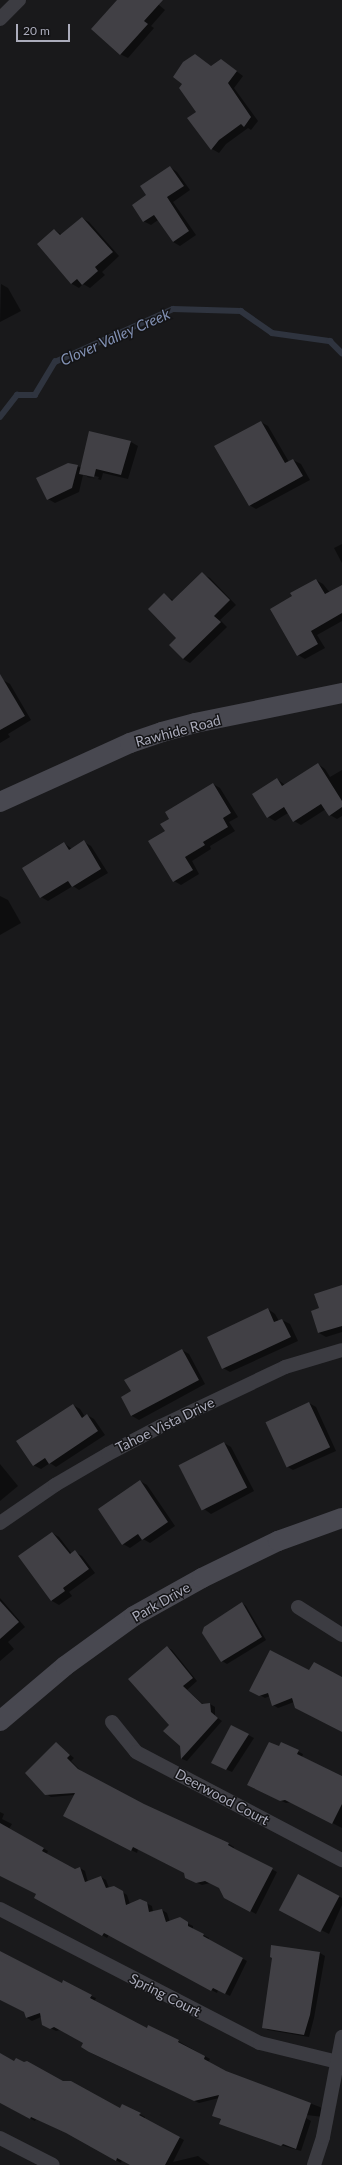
<!DOCTYPE html>
<style>
body{margin:0}
#map{position:relative;width:342px;height:2165px;overflow:hidden;background:#19191b;font-family:Lato,sans-serif}
div>[style]{position:absolute}
.shadow>*{inset:0;background:#0007}
.stream>*{height:5.5px;margin:-2.75px;padding:0 2.75px;transform-origin:2.75px;border-radius:2.75px;background:#2f343f}
.building>*{inset:0;background:#414045;transform-origin:0 0}
.street>*{height:14px;margin:-7px;padding:0 7px;transform-origin:7px;border-radius:7px;background:#3c3c42}
.secondary>*{height:20px;margin:-10px;padding:0 10px;transform-origin:10px;border-radius:10px;background:#484850}
span{translate:-50% -50%;white-space:nowrap;text-align:center;line-height:1.15;-webkit-text-stroke:3px #141416;paint-order:stroke}
.street-label{font-size:14px;color:#abacbb}
.water-label{font-size:15px;color:#8392b5;font-style:italic}
.scale{position:absolute;left:16px;top:24px;width:54px;height:18px;box-sizing:border-box;border:2px solid #abacbb;border-top:0;padding-left:5px;font-size:12px;line-height:14px;white-space:nowrap;color:#abacbb;-webkit-text-stroke:3px #141416;paint-order:stroke}
</style>
<div id="map">
<div class="shadow">
<div style="clip-path:polygon(118px 0,153px 0,165px 10px,151px 26px,154px 28px,128px 58px,120px 54px)"></div>
<div style="clip-path:polygon(228px 65px,243px 76px,234px 88px,258px 121px,251px 130px,248px 128px,226px 144px,219px 153px,212px 149px,193px 125px,212px 67px)"></div>
<div style="clip-path:polygon(170px 167px,177px 172px,190px 190px,173px 202px,196px 235px,180px 246px,173px 242px,158px 220px,151px 225px,143px 221px,148px 195px)"></div>
<div style="clip-path:polygon(82px 218px,89px 222px,119px 256px,102px 272px,105px 275px,90px 288px,83px 284px,79px 288px,72px 284px,38px 245px,55px 230px,62px 235px)"></div>
<div style="clip-path:polygon(1px 284px,8px 288px,21px 311px,0 322px)"></div>
<div style="clip-path:polygon(261px 422px,268px 426px,289px 462px,293px 460px,301px 464px,310px 480px,256px 509px,249px 505px)"></div>
<div style="clip-path:polygon(evenodd,131px 442px,138px 446px,128px 479px,103px 473px,101px 480px,83px 475px,79px 492px,55px 503px,48px 499px,77px 466px,82px 468px,131px 442px,87px 474px,99px 477px,98px 479px,87px 477px,87px 474px)"></div>
<div style="clip-path:polygon(342px 544px,342px 563px,334px 548px)"></div>
<div style="clip-path:polygon(202px 574px,210px 578px,236px 605px,220px 620px,227px 627px,190px 663px,183px 659px,164px 594px,174px 601px)"></div>
<div style="clip-path:polygon(316px 580px,323px 584px,342px 608px,342px 621px,317px 635px,325px 648px,305px 659px,298px 655px)"></div>
<div style="clip-path:polygon(3px 680px,10px 684px,31px 720px,8px 734px,10px 737px,0 743px,0 681px)"></div>
<div style="clip-path:polygon(318px 764px,325px 769px,330px 777px,342px 770px,342px 816px,337px 819px,330px 815px,326px 809px,301px 825px,294px 821px,288px 813px,275px 821px,268px 817px,277px 779px,285px 785px)"></div>
<div style="clip-path:polygon(213px 784px,220px 788px,238px 817px,229px 822px,235px 831px,210px 846px,211px 849px,192px 861px,199px 874px,181px 885px,174px 881px,166px 831px,170px 819px)"></div>
<div style="clip-path:polygon(84px 842px,91px 846px,108px 873px,79px 890px,73px 886px,48px 901px,41px 897px,64px 843px,72px 849px)"></div>
<div style="clip-path:polygon(0 896px,8px 900px,21px 923px,0 935px)"></div>
<div style="clip-path:polygon(342px 1286px,342px 1332px,326px 1337px,319px 1333px,312px 1311px,321px 1309px)"></div>
<div style="clip-path:polygon(268px 1309px,275px 1314px,279px 1321px,282px 1320px,290px 1324px,298px 1341px,230px 1372px,223px 1368px)"></div>
<div style="clip-path:polygon(182px 1350px,189px 1354px,205px 1384px,139px 1420px,132px 1416px,122px 1397px,132px 1392px)"></div>
<div style="clip-path:polygon(309px 1403px,316px 1407px,336px 1451px,293px 1470px,286px 1466px)"></div>
<div style="clip-path:polygon(73px 1405px,80px 1409px,85px 1417px,87px 1415px,94px 1419px,105px 1435px,56px 1467px,50px 1463px,41px 1469px,33px 1465px)"></div>
<div style="clip-path:polygon(224px 1443px,231px 1447px,254px 1491px,211px 1514px,204px 1509px)"></div>
<div style="clip-path:polygon(0 1464px,18px 1486px,0 1501px)"></div>
<div style="clip-path:polygon(140px 1481px,147px 1485px,175px 1526px,150px 1543px,143px 1539px,130px 1548px,123px 1544px)"></div>
<div style="clip-path:polygon(52px 1533px,59px 1537px,72px 1554px,75px 1552px,82px 1556px,95px 1573px,69px 1592px,72px 1596px,59px 1605px,52px 1601px,19px 1556px)"></div>
<div style="clip-path:polygon(0 1598px,25px 1627px,8px 1642px,14px 1649px,0 1661px)"></div>
<div style="clip-path:polygon(242px 1603px,246px 1606px,266px 1640px,227px 1664px,222px 1661px)"></div>
<div style="clip-path:polygon(167px 1647px,172px 1650px,197px 1681px,187px 1690px,204px 1705px,210px 1704px,215px 1707px,215px 1716px,222px 1721px,187px 1761px,182px 1759px,181px 1746px,170px 1725px)"></div>
<div style="clip-path:polygon(310px 1672px,342px 1678px,342px 1732px,294px 1702px,278px 1708px,273px 1705px,270px 1696px,265px 1698px,251px 1690px)"></div>
<div style="clip-path:polygon(231px 1726px,254px 1738px,232px 1772px,217px 1765px)"></div>
<div style="clip-path:polygon(56px 1743px,74px 1758px,71px 1761px,83px 1773px,144px 1805px,229px 1844px,234px 1847px,233px 1849px,277px 1872px,256px 1914px,225px 1897px,220px 1888px,210px 1883px,202px 1885px,191px 1880px,185px 1873px,138px 1849px,137px 1853px,69px 1819px,74px 1795px,51px 1797px,46px 1794px)"></div>
<div style="clip-path:polygon(282px 1743px,303px 1754px,302px 1757px,342px 1777px,342px 1828px,291px 1802px,286px 1803px,254px 1788px)"></div>
<div style="clip-path:polygon(0 1812px,4px 1814px,2px 1819px,12px 1824px,9px 1829px,48px 1851px,46px 1855px,74px 1870px,80px 1868px,85px 1871px,88px 1882px,101px 1877px,106px 1880px,109px 1888px,114px 1887px,127px 1895px,130px 1904px,140px 1900px,152px 1906px,153px 1912px,162px 1910px,167px 1913px,170px 1922px,179px 1919px,193px 1926px,193px 1929px,209px 1938px,208px 1940px,247px 1961px,230px 1996px,218px 1990px,217px 1993px,109px 1935px,107px 1938px,35px 1897px,37px 1894px,0 1870px)"></div>
<div style="clip-path:polygon(298px 1876px,342px 1898px,342px 1905px,329px 1934px,287px 1913px)"></div>
<div style="clip-path:polygon(272px 1946px,320px 1953px,325px 1956px,314px 2018px,309px 2037px,268px 2030px,263px 2027px,273px 1958px)"></div>
<div style="clip-path:polygon(0 1951px,62px 1984px,91px 1996px,96px 1998px,94px 2002px,147px 2029px,178px 2041px,210px 2059px,208px 2062px,226px 2072px,320px 2107px,325px 2110px,323px 2117px,299px 2114px,311px 2121px,301px 2151px,263px 2140px,218px 2118px,213px 2115px,219px 2098px,199px 2103px,95px 2055px,89px 2052px,84px 2043px,60px 2030px,56px 2031px,43px 2024px,41px 2017px,32px 2021px,27px 2018px,25px 2012px,0 2000px)"></div>
<div style="clip-path:polygon(0 2055px,121px 2109px,123px 2105px,145px 2117px,144px 2119px,184px 2140px,173px 2162px,198px 2156px,210px 2165px,131px 2165px,122px 2160px,121px 2163px,72px 2135px,36px 2119px,35px 2121px,0 2103px)"></div>
</div>
<div class="stream">
<div style="left:0;top:417px;width:28px;rotate:-52deg"></div>
<div style="left:17px;top:395px;width:18px"></div>
<div style="left:35px;top:395px;width:39px;rotate:-59deg"></div>
<div style="left:55px;top:362px;width:129px;rotate:-24.2deg"></div>
<div style="left:173px;top:309px;width:68px;rotate:1.7deg"></div>
<div style="left:241px;top:311px;width:38px;rotate:35deg"></div>
<div style="left:272px;top:333px;width:59px;rotate:7.9deg"></div>
<div style="left:330px;top:341px;width:17px;rotate:45deg"></div>
</div>
<div class="building">
<div style="clip-path:polygon(117px 0,163px 0,144px 21px,148px 24px,120px 55px,91px 29px)"></div>
<div style="clip-path:polygon(195px 54px,211px 66px,221px 59px,237px 71px,228px 83px,251px 117px,244px 127px,241px 124px,219px 140px,211px 150px,187px 118px,196px 112px,179px 88px,182px 84px,173px 77px,183px 62px)"></div>
<div style="clip-path:polygon(170px 166px,184px 186px,167px 197px,189px 231px,173px 242px,154px 215px,143px 222px,132px 205px,146px 195px,140px 186px)"></div>
<div style="clip-path:polygon(82px 217px,113px 252px,95px 267px,98px 271px,82px 285px,77px 279px,71px 284px,37px 244px,54px 229px,60px 235px)"></div>
<div style="clip-path:polygon(261px 421px,285px 463px,293px 459px,303px 476px,249px 506px,214px 446px)"></div>
<div style="clip-path:polygon(89px 431px,131px 441px,121px 475px,96px 469px,94px 477px,79px 474px)"></div>
<div style="clip-path:polygon(68px 463px,78px 465px,72px 488px,47px 500px,36px 478px)"></div>
<div style="clip-path:polygon(202px 572px,230px 600px,214px 616px,221px 622px,183px 659px,169px 645px,176px 638px,148px 609px,164px 593px,172px 601px)"></div>
<div style="clip-path:polygon(316px 579px,325px 594px,342px 585px,342px 613px,311px 631px,318px 644px,297px 656px,270px 609px,292px 596px,290px 593px)"></div>
<div style="clip-path:polygon(0 674px,25px 716px,0 730px)"></div>
<div style="clip-path:polygon(318px 763px,342px 801px,342px 807px,329px 816px,321px 804px,293px 822px,284px 807px,267px 818px,252px 794px,277px 778px,282px 786px)"></div>
<div style="clip-path:polygon(213px 783px,231px 813px,223px 818px,228px 827px,203px 842px,205px 845px,185px 857px,193px 870px,173px 882px,148px 841px,165px 831px,160px 824px,169px 819px,165px 812px)"></div>
<div style="clip-path:polygon(84px 840px,101px 869px,72px 887px,68px 881px,40px 898px,22px 868px,64px 842px,69px 850px)"></div>
<div style="clip-path:polygon(342px 1285px,342px 1326px,318px 1333px,311px 1311px,319px 1308px,314px 1294px)"></div>
<div style="clip-path:polygon(268px 1308px,274px 1322px,282px 1319px,291px 1337px,222px 1369px,207px 1337px)"></div>
<div style="clip-path:polygon(182px 1349px,199px 1380px,131px 1416px,121px 1397px,131px 1391px,124px 1380px)"></div>
<div style="left:309px;top:1402px;width:50px;height:48px;rotate:65deg"></div>
<div style="clip-path:polygon(73px 1404px,82px 1418px,87px 1414px,98px 1431px,49px 1464px,45px 1458px,33px 1466px,16px 1441px)"></div>
<div style="left:224px;top:1442px;width:51px;height:51px;rotate:63deg"></div>
<div style="clip-path:polygon(140px 1480px,168px 1522px,142px 1540px,138px 1534px,122px 1545px,98px 1509px)"></div>
<div style="clip-path:polygon(52px 1532px,70px 1554px,75px 1550px,89px 1569px,63px 1588px,65px 1591px,51px 1601px,18px 1556px)"></div>
<div style="clip-path:polygon(0 1601px,19px 1622px,0 1639px)"></div>
<div style="clip-path:polygon(242px 1602px,262px 1637px,221px 1662px,202px 1633px,204px 1627px)"></div>
<div style="clip-path:polygon(167px 1646px,193px 1678px,183px 1686px,202px 1704px,210px 1703px,211px 1712px,218px 1718px,181px 1759px,180px 1746px,163px 1731px,169px 1725px,128px 1679px)"></div>
<div style="clip-path:polygon(270px 1650px,309px 1670px,314px 1662px,342px 1677px,342px 1732px,295px 1708px,292px 1698px,272px 1706px,268px 1693px,259px 1696px,249px 1691px)"></div>
<div style="clip-path:polygon(231px 1725px,249px 1734px,226px 1770px,211px 1763px)"></div>
<div style="clip-path:polygon(56px 1742px,70px 1755px,67px 1758px,78px 1769px,144px 1804px,229px 1843px,228px 1845px,235px 1849px,273px 1868px,250px 1912px,224px 1898px,219px 1888px,205px 1881px,196px 1883px,185px 1878px,184px 1873px,133px 1847px,131px 1851px,63px 1816px,75px 1793px,45px 1795px,25px 1773px)"></div>
<div style="clip-path:polygon(269px 1742px,279px 1746px,281px 1742px,299px 1750px,297px 1754px,342px 1776px,342px 1804px,332px 1824px,285px 1800px,280px 1801px,247px 1785px)"></div>
<div style="clip-path:polygon(0 1823px,44px 1848px,42px 1851px,75px 1869px,80px 1867px,85px 1882px,101px 1876px,106px 1888px,114px 1886px,123px 1891px,126px 1905px,140px 1899px,147px 1902px,149px 1912px,162px 1909px,166px 1922px,180px 1917px,188px 1922px,188px 1926px,204px 1934px,203px 1936px,243px 1958px,225px 1994px,213px 1988px,211px 1991px,104px 1933px,102px 1936px,34px 1898px,36px 1894px,0 1876px)"></div>
<div style="left:298px;top:1874px;width:47px;height:41px;rotate:28deg"></div>
<div style="clip-path:polygon(271px 1945px,320px 1952px,310px 2015px,304px 2035px,262px 2028px,272px 1958px,270px 1957px)"></div>
<div style="clip-path:polygon(0 1951px,62px 1983px,63px 1980px,92px 1995px,90px 1998px,147px 2028px,148px 2025px,179px 2040px,178px 2042px,205px 2056px,204px 2059px,226px 2071px,311px 2103px,296px 2149px,283px 2144px,281px 2146px,219px 2124px,221px 2119px,212px 2116px,219px 2095px,194px 2101px,89px 2052px,81px 2047px,83px 2043px,54px 2027px,50px 2029px,42px 2025px,40px 2013px,26px 2018px,24px 2012px,0 2000px)"></div>
<div style="clip-path:polygon(0 2053px,14px 2061px,16px 2058px,24px 2062px,27px 2061px,63px 2081px,71px 2081px,120px 2108px,122px 2104px,141px 2113px,139px 2115px,180px 2137px,165px 2165px,130px 2165px,117px 2158px,116px 2161px,66px 2133px,31px 2117px,30px 2119px,0 2103px)"></div>
</div>
<div class="street">
<div style="left:0;top:19px;width:27px;rotate:-45deg"></div>
<div style="left:0;top:1523px;width:67px;rotate:-34.6deg"></div>
<div style="left:55px;top:1485px;width:61px;rotate:-30.3deg"></div>
<div style="left:108px;top:1454px;width:60px;rotate:-27.8deg"></div>
<div style="left:161px;top:1426px;width:137px;rotate:-25.4deg"></div>
<div style="left:285px;top:1367px;width:59px;rotate:-16.6deg"></div>
<div style="left:298px;top:1607px;width:52px;rotate:32.5deg"></div>
<div style="left:112px;top:1722px;width:38px;rotate:51deg"></div>
<div style="left:136px;top:1752px;width:233px;rotate:27.7deg"></div>
<div style="left:0;top:1909px;width:292px;rotate:27.3deg"></div>
<div style="left:260px;top:2043px;width:80px;rotate:13.7deg"></div>
<div style="left:0;top:2138px;width:59px;rotate:27deg"></div>
<div style="left:314px;top:2165px;width:29px;rotate:-72deg"></div>
<div style="left:323px;top:2137px;width:102px;rotate:-79.2deg"></div>
</div>
<div class="secondary">
<div style="left:0;top:802px;width:143px;rotate:-24.4deg"></div>
<div style="left:130px;top:743px;width:34px;rotate:-19deg"></div>
<div style="left:162px;top:732px;width:34px;rotate:-15deg"></div>
<div style="left:195px;top:723px;width:150px;rotate:-11.5deg"></div>
<div style="left:0;top:1721px;width:85px;rotate:-40.2deg"></div>
<div style="left:65px;top:1666px;width:85px;rotate:-35.9deg"></div>
<div style="left:134px;top:1616px;width:78px;rotate:-29.2deg"></div>
<div style="left:202px;top:1578px;width:85px;rotate:-26deg"></div>
<div style="left:278px;top:1541px;width:68px;rotate:-19.8deg"></div>
</div>
<div class="street-label">
<span style="left:178px;top:731px;rotate:-15deg">Rawhide Road</span>
<span style="left:165px;top:1425px;rotate:-26deg">Tahoe Vista Drive</span>
<span style="left:161px;top:1602px;rotate:-30deg">Park Drive</span>
<span style="left:222px;top:1797px;rotate:28deg">Deerwood Court</span>
<span style="left:165px;top:1995px;rotate:27deg">Spring Court</span>
</div>
<div class="water-label">
<span style="left:115px;top:337px;rotate:-24deg">Clover Valley Creek</span>
</div>
<div class="scale">20 m</div>
</div>
